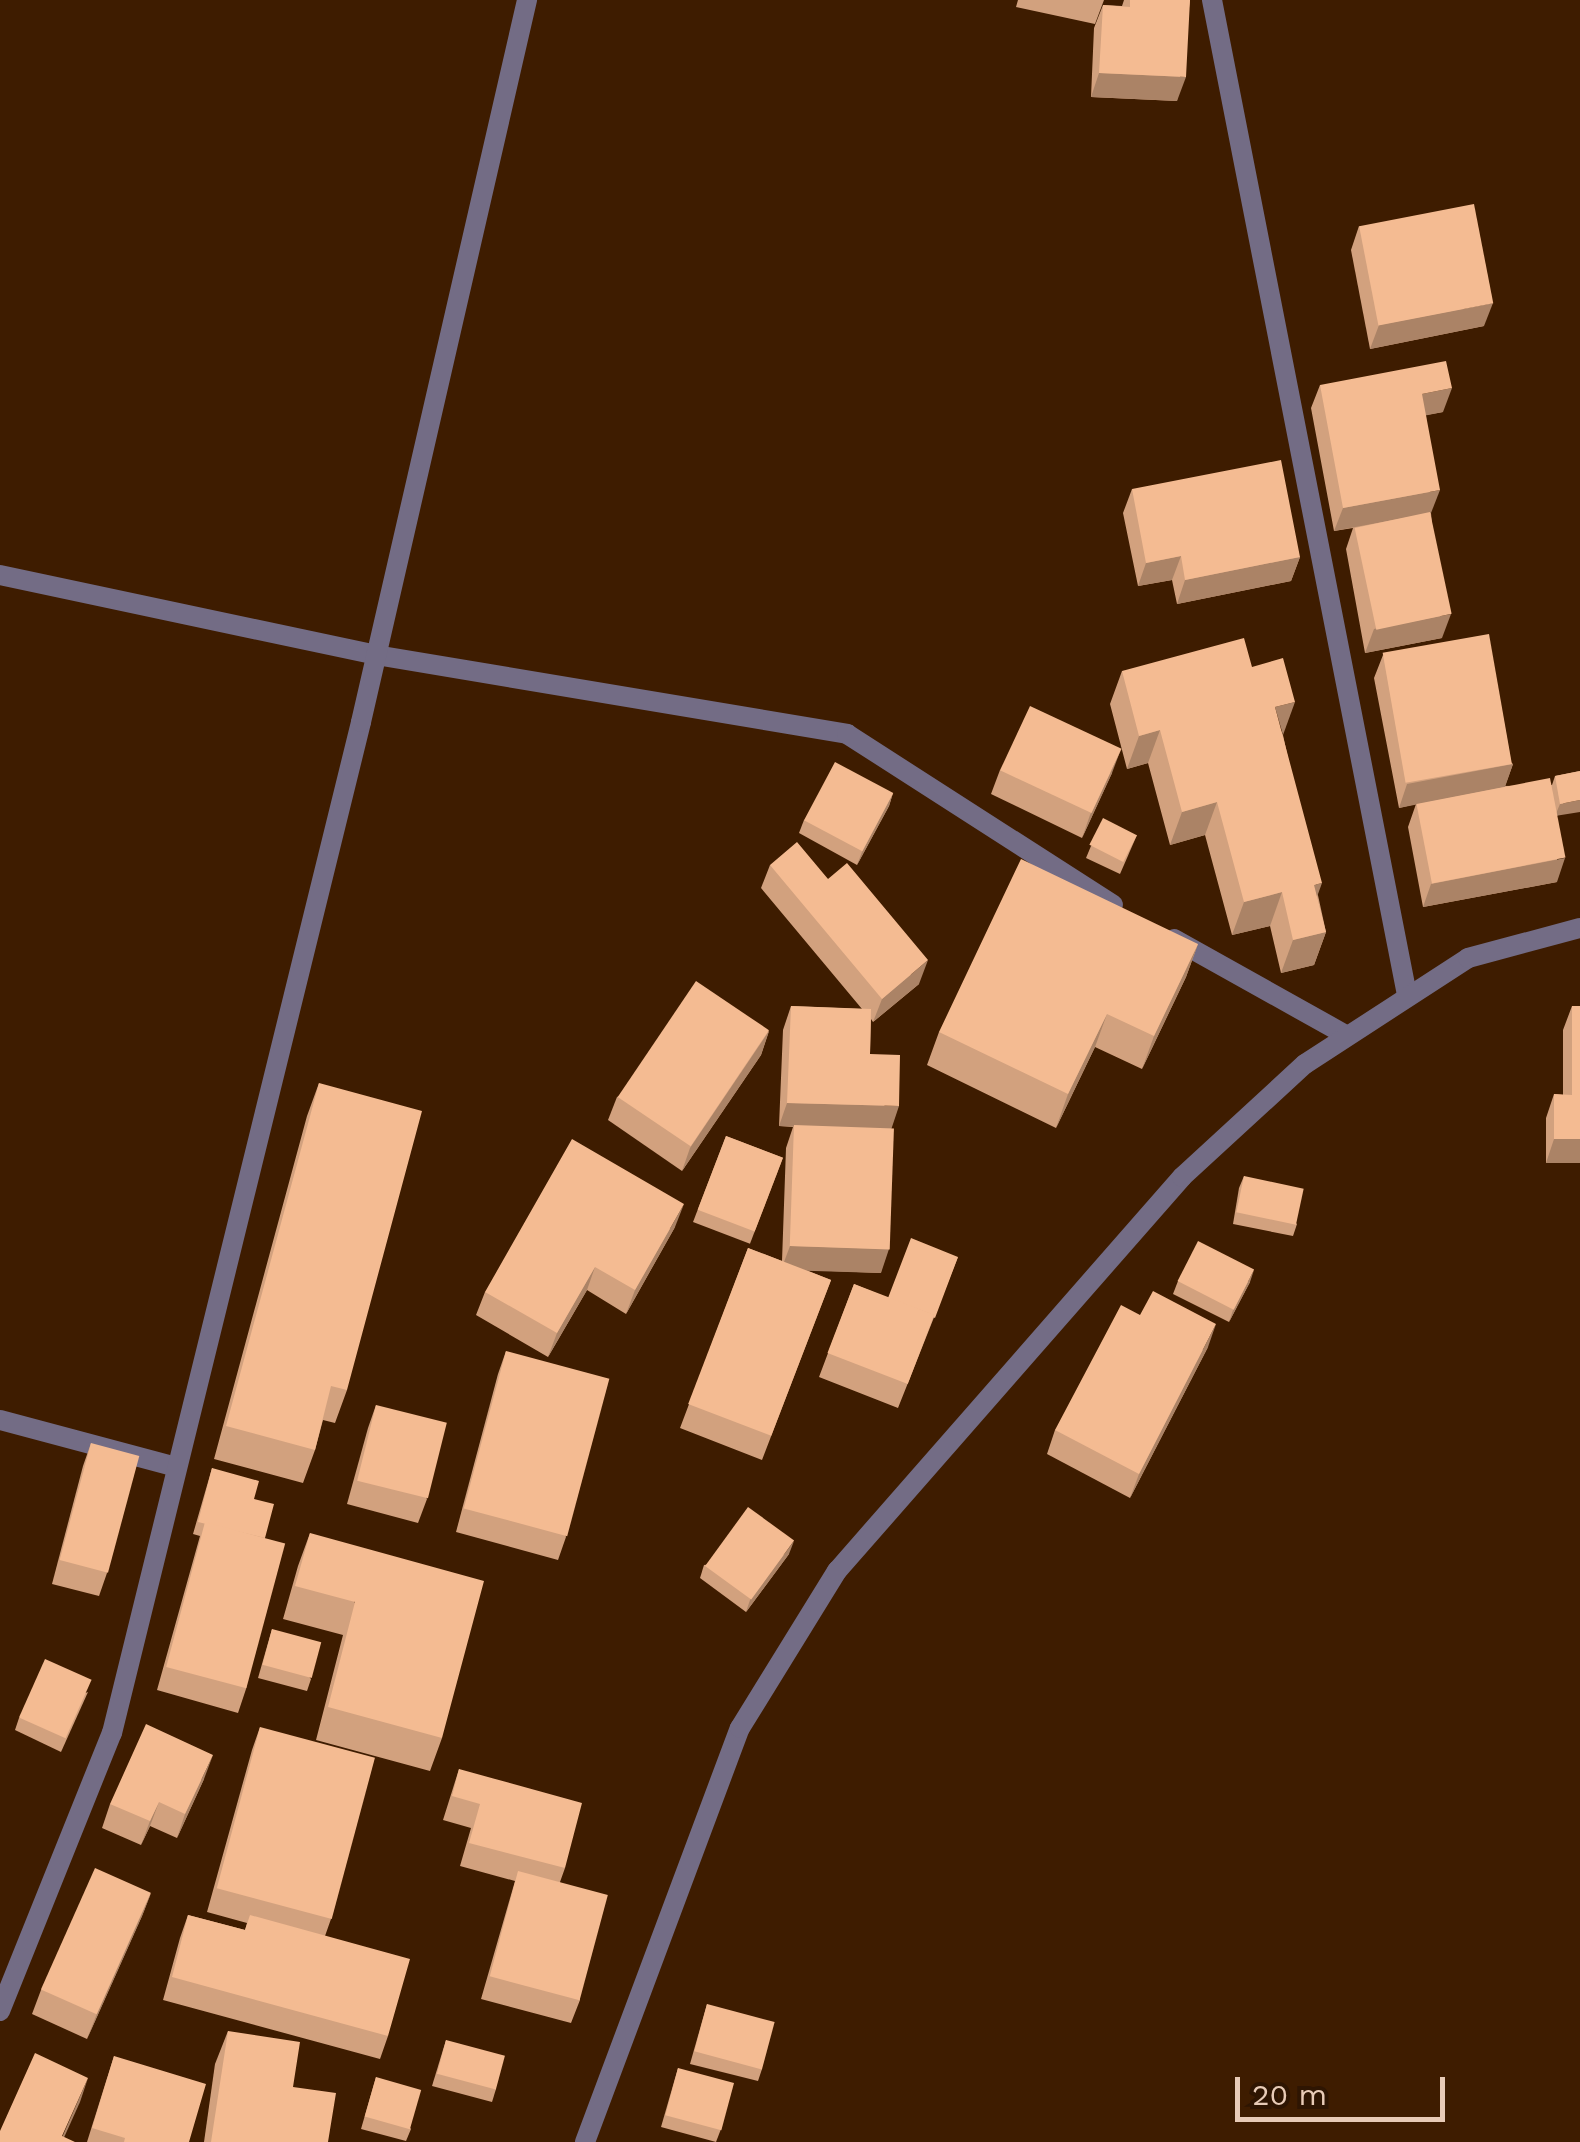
<!DOCTYPE html>
<style>
body{margin:0}
#map{position:relative;width:1580px;height:2142px;overflow:hidden;background:#3e1c00;font-family:"Work Sans",sans-serif}
div>[style]{position:absolute}
.minor>*{height:20px;margin:-10px;padding:0 10px;transform-origin:10px;border-radius:10px;background:#736c85}
.wall>*{inset:0;background:#d2a17e;transform-origin:0 0}
.shaded-wall>*{inset:0;background:#ab8366}
.building>*{inset:0;background:#f4bb92;transform-origin:0 0}
span{translate:-50% -50%;white-space:nowrap;text-align:center;line-height:1.15;-webkit-text-stroke:10px #2e1502;paint-order:stroke}
.scale{position:absolute;left:1235px;top:2077px;width:210px;height:45px;box-sizing:border-box;border:5px solid #e8cbb7;border-top:0;padding-left:12px;font-size:30px;line-height:35px;white-space:nowrap;color:#e8cbb7;-webkit-text-stroke:8px #2e1502;paint-order:stroke}
</style>
<div id="map">
<div class="minor">
<div style="left:1212px;top:0;width:1014px;rotate:78.91deg"></div>
<div style="left:0;top:575px;width:384px;rotate:12deg"></div>
<div style="left:376px;top:655px;width:478px;rotate:9.5deg"></div>
<div style="left:847px;top:734px;width:316px;rotate:32.7deg"></div>
<div style="left:1174px;top:939px;width:197px;rotate:29.2deg"></div>
<div style="left:0;top:1420px;width:183px;rotate:14.9deg"></div>
<div style="left:0;top:2011px;width:300px;rotate:-68.1deg"></div>
<div style="left:112px;top:1733px;width:1041px;rotate:-76.16deg"></div>
<div style="left:361px;top:722px;width:741px;rotate:-77.05deg"></div>
<div style="left:585px;top:2142px;width:442px;rotate:-69.5deg"></div>
<div style="left:740px;top:1728px;width:185px;rotate:-58.3deg"></div>
<div style="left:837px;top:1571px;width:524px;rotate:-48.79deg"></div>
<div style="left:1182px;top:1177px;width:167px;rotate:-42.6deg"></div>
<div style="left:1305px;top:1064px;width:194px;rotate:-33deg"></div>
<div style="left:1468px;top:958px;width:116px;rotate:-15deg"></div>
</div>
<div class="wall">
<div style="clip-path:polygon(1018px 0,1104px 0,1095px 24px,1016px 7px)"></div>
<div style="clip-path:polygon(1124px 0,1190px 0,1177px 101px,1091px 97px,1094px 28px,1103px 5px,1122px 6px)"></div>
<div style="clip-path:polygon(1359px 226px,1484px 326px,1370px 349px,1351px 250px)"></div>
<div style="clip-path:polygon(1320px 385px,1443px 412px,1426px 415px,1431px 513px,1442px 638px,1365px 653px,1346px 549px,1353px 528px,1334px 531px,1311px 408px)"></div>
<div style="clip-path:polygon(1132px 489px,1300px 557px,1291px 581px,1177px 604px,1172px 580px,1138px 586px,1123px 513px)"></div>
<div style="clip-path:polygon(1383px 655px,1513px 764px,1505px 786px,1552px 785px,1555px 776px,1580px 771px,1557px 816px,1557px 882px,1423px 907px,1408px 827px,1416px 804px,1399px 808px,1374px 678px)"></div>
<div style="clip-path:polygon(1252px 667px,1283px 735px,1326px 932px,1314px 965px,1281px 973px,1270px 926px,1232px 935px,1205px 835px,1170px 845px,1148px 763px,1127px 769px,1110px 704px,1122px 671px)"></div>
<div style="clip-path:polygon(1000px 770px,1112px 773px,1082px 838px,991px 794px)"></div>
<div style="clip-path:polygon(893px 793px,889px 806px,857px 865px,799px 833px,804px 820px)"></div>
<div style="clip-path:polygon(1137px 835px,1120px 874px,1086px 858px,1091px 846px)"></div>
<div style="clip-path:polygon(770px 865px,828px 879px,919px 984px,873px 1022px,871px 1019px,870px 1054px,891px 1129px,881px 1273px,806px 1270px,831px 1280px,762px 1460px,680px 1428px,748px 1248px,782px 1261px,786px 1148px,793px 1127px,779px 1126px,783px 1030px,791px 1006px,862px 1009px,761px 888px)"></div>
<div style="clip-path:polygon(1198px 944px,1186px 977px,1142px 1069px,1095px 1047px,1056px 1128px,927px 1065px,939px 1032px)"></div>
<div style="clip-path:polygon(1572px 1006px,1580px 1006px,1580px 1163px,1546px 1163px,1546px 1118px,1554px 1094px,1563px 1095px,1563px 1030px)"></div>
<div style="clip-path:polygon(769px 1031px,761px 1055px,682px 1171px,608px 1120px,617px 1097px)"></div>
<div style="clip-path:polygon(319px 1083px,347px 1390px,335px 1423px,323px 1420px,315px 1450px,303px 1483px,214px 1459px,307px 1116px)"></div>
<div style="left:726px;top:1136px;width:61px;height:92px;rotate:21deg"></div>
<div style="clip-path:polygon(1244px 1176px,1297px 1224px,1293px 1236px,1233px 1224px,1239px 1188px)"></div>
<div style="clip-path:polygon(675px 1227px,626px 1314px,587px 1290px,548px 1357px,476px 1315px,485px 1292px)"></div>
<div style="clip-path:polygon(958px 1257px,898px 1408px,819px 1377px,854px 1284px,888px 1298px)"></div>
<div style="clip-path:polygon(1178px 1281px,1250px 1282px,1229px 1322px,1173px 1294px)"></div>
<div style="clip-path:polygon(1208px 1347px,1130px 1498px,1047px 1454px,1055px 1430px)"></div>
<div style="clip-path:polygon(506px 1351px,566px 1537px,558px 1560px,456px 1532px,498px 1374px)"></div>
<div style="clip-path:polygon(376px 1405px,427px 1499px,418px 1523px,347px 1504px,368px 1428px)"></div>
<div style="clip-path:polygon(91px 1443px,107px 1573px,99px 1596px,52px 1584px,83px 1466px)"></div>
<div style="clip-path:polygon(212px 1468px,254px 1499px,265px 1538px,246px 1689px,238px 1713px,157px 1690px,200px 1536px,193px 1534px)"></div>
<div style="clip-path:polygon(310px 1533px,442px 1738px,430px 1771px,316px 1740px,343px 1635px,283px 1619px,298px 1566px)"></div>
<div style="clip-path:polygon(789px 1554px,746px 1612px,700px 1578px,704px 1565px)"></div>
<div style="clip-path:polygon(272px 1629px,311px 1679px,307px 1691px,258px 1678px)"></div>
<div style="clip-path:polygon(88px 1692px,61px 1752px,15px 1730px,19px 1718px)"></div>
<div style="clip-path:polygon(260px 1727px,331px 1919px,325px 1936px,388px 2036px,380px 2059px,163px 2000px,180px 1938px,188px 1915px,245px 1930px,247px 1923px,207px 1912px,252px 1750px)"></div>
<div style="clip-path:polygon(459px 1769px,565px 1868px,560px 1882px,580px 2000px,571px 2023px,481px 1999px,515px 1881px,460px 1866px,471px 1828px,443px 1820px)"></div>
<div style="clip-path:polygon(204px 1779px,177px 1838px,150px 1826px,141px 1845px,102px 1828px,110px 1804px)"></div>
<div style="clip-path:polygon(151px 1893px,142px 1916px,87px 2039px,32px 2014px,41px 1990px)"></div>
<div style="clip-path:polygon(707px 2004px,762px 2069px,758px 2081px,690px 2064px)"></div>
<div style="clip-path:polygon(228px 2031px,293px 2087px,328px 2142px,204px 2142px,215px 2064px)"></div>
<div style="clip-path:polygon(446px 2040px,496px 2089px,492px 2102px,432px 2086px)"></div>
<div style="clip-path:polygon(114px 2056px,189px 2142px,87px 2142px)"></div>
<div style="clip-path:polygon(678px 2068px,721px 2129px,716px 2142px,661px 2127px)"></div>
<div style="clip-path:polygon(376px 2077px,411px 2129px,406px 2141px,361px 2129px)"></div>
</div>
<div class="shaded-wall">
<div style="clip-path:polygon(1099px 73px,1186px 77px,1177px 101px,1091px 97px)"></div>
<div style="clip-path:polygon(1493px 303px,1484px 326px,1370px 349px,1379px 325px)"></div>
<div style="clip-path:polygon(1452px 388px,1443px 412px,1413px 418px,1422px 394px)"></div>
<div style="clip-path:polygon(1440px 490px,1431px 513px,1334px 531px,1343px 508px)"></div>
<div style="clip-path:polygon(1181px 556px,1172px 580px,1138px 586px,1146px 563px)"></div>
<div style="clip-path:polygon(1300px 557px,1291px 581px,1177px 604px,1185px 580px)"></div>
<div style="clip-path:polygon(1451px 614px,1442px 638px,1365px 653px,1374px 629px)"></div>
<div style="clip-path:polygon(1295px 702px,1283px 735px,1275px 707px)"></div>
<div style="clip-path:polygon(1160px 730px,1148px 763px,1127px 769px,1139px 736px)"></div>
<div style="clip-path:polygon(1121px 749px,1112px 773px,1082px 838px,1090px 815px)"></div>
<div style="clip-path:polygon(1513px 764px,1505px 787px,1399px 808px,1407px 784px)"></div>
<div style="clip-path:polygon(893px 793px,889px 806px,857px 865px,862px 852px)"></div>
<div style="clip-path:polygon(1580px 800px,1580px 812px,1555px 816px,1560px 804px)"></div>
<div style="clip-path:polygon(1217px 802px,1205px 835px,1170px 845px,1182px 812px)"></div>
<div style="clip-path:polygon(1565px 858px,1557px 882px,1423px 907px,1431px 884px)"></div>
<div style="clip-path:polygon(1322px 883px,1310px 916px,1314px 885px)"></div>
<div style="clip-path:polygon(1282px 892px,1270px 926px,1232px 935px,1244px 902px)"></div>
<div style="clip-path:polygon(1326px 932px,1314px 965px,1281px 973px,1293px 940px)"></div>
<div style="clip-path:polygon(1198px 944px,1186px 977px,1142px 1069px,1154px 1036px)"></div>
<div style="clip-path:polygon(928px 960px,919px 984px,873px 1022px,882px 999px)"></div>
<div style="clip-path:polygon(1107px 1014px,1095px 1047px,1056px 1128px,1068px 1094px)"></div>
<div style="clip-path:polygon(769px 1031px,761px 1055px,682px 1171px,690px 1148px)"></div>
<div style="clip-path:polygon(787px 1103px,899px 1106px,891px 1130px,779px 1126px)"></div>
<div style="clip-path:polygon(1554px 1139px,1580px 1139px,1580px 1163px,1546px 1163px)"></div>
<div style="clip-path:polygon(684px 1204px,675px 1227px,626px 1314px,635px 1290px)"></div>
<div style="clip-path:polygon(790px 1246px,889px 1249px,881px 1273px,781px 1270px)"></div>
<div style="clip-path:polygon(595px 1267px,587px 1290px,548px 1357px,557px 1333px)"></div>
<div style="clip-path:polygon(1254px 1270px,1250px 1282px,1229px 1322px,1233px 1310px)"></div>
<div style="clip-path:polygon(1216px 1324px,1208px 1347px,1130px 1498px,1139px 1474px)"></div>
<div style="clip-path:polygon(794px 1541px,789px 1554px,746px 1612px,750px 1600px)"></div>
<div style="clip-path:polygon(213px 1755px,204px 1779px,177px 1838px,185px 1814px)"></div>
<div style="clip-path:polygon(159px 1802px,150px 1826px,141px 1845px,150px 1821px)"></div>
<div style="clip-path:polygon(151px 1893px,142px 1916px,87px 2039px,96px 2016px)"></div>
<div style="clip-path:polygon(88px 2078px,80px 2102px,62px 2142px,60px 2142px)"></div>
</div>
<div class="building">
<div style="clip-path:polygon(1130px 0,1190px 0,1186px 77px,1099px 73px,1103px 5px,1130px 7px)"></div>
<div style="left:1474px;top:204px;width:101px;height:117px;rotate:79deg"></div>
<div style="clip-path:polygon(1446px 361px,1452px 388px,1422px 394px,1440px 490px,1343px 508px,1320px 385px)"></div>
<div style="clip-path:polygon(1281px 460px,1300px 557px,1185px 580px,1181px 556px,1146px 563px,1132px 489px)"></div>
<div style="left:1430px;top:512px;width:104px;height:77px;rotate:78deg"></div>
<div style="left:1489px;top:634px;width:132px;height:108px;rotate:80deg"></div>
<div style="clip-path:polygon(1244px 638px,1252px 667px,1283px 658px,1295px 702px,1275px 707px,1322px 883px,1314px 885px,1326px 932px,1293px 940px,1282px 892px,1244px 902px,1217px 802px,1182px 812px,1160px 730px,1139px 736px,1122px 671px)"></div>
<div style="left:1030px;top:706px;width:101px;height:71px;rotate:25deg"></div>
<div style="left:835px;top:762px;width:66px;height:66px;rotate:28deg"></div>
<div style="clip-path:polygon(1580px 771px,1580px 800px,1560px 804px,1555px 776px)"></div>
<div style="left:1550px;top:778px;width:81px;height:136px;rotate:79deg"></div>
<div style="left:1103px;top:818px;width:38px;height:30px;rotate:27deg"></div>
<div style="clip-path:polygon(797px 842px,828px 879px,847px 863px,928px 960px,882px 999px,770px 865px)"></div>
<div style="clip-path:polygon(1021px 859px,1198px 944px,1154px 1036px,1107px 1014px,1068px 1094px,939px 1032px)"></div>
<div style="left:696px;top:981px;width:88px;height:140px;rotate:34deg"></div>
<div style="clip-path:polygon(791px 1006px,871px 1009px,870px 1054px,900px 1055px,899px 1106px,787px 1103px)"></div>
<div style="clip-path:polygon(1572px 1006px,1580px 1006px,1580px 1139px,1554px 1139px,1554px 1094px,1572px 1095px)"></div>
<div style="clip-path:polygon(319px 1083px,422px 1111px,347px 1390px,331px 1386px,315px 1450px,226px 1426px)"></div>
<div style="left:794px;top:1125px;width:100px;height:121px;rotate:2deg"></div>
<div style="left:726px;top:1136px;width:61px;height:79px;rotate:21deg"></div>
<div style="clip-path:polygon(572px 1139px,684px 1204px,635px 1290px,595px 1267px,557px 1333px,485px 1292px)"></div>
<div style="left:1244px;top:1176px;width:61px;height:37px;rotate:12deg"></div>
<div style="clip-path:polygon(911px 1238px,958px 1257px,935px 1318px,933px 1317px,934px 1315px,888px 1298px)"></div>
<div style="left:1198px;top:1241px;width:63px;height:45px;rotate:27deg"></div>
<div style="left:748px;top:1248px;width:89px;height:167px;rotate:21deg"></div>
<div style="left:854px;top:1284px;width:86px;height:74px;rotate:21deg"></div>
<div style="clip-path:polygon(1153px 1291px,1216px 1324px,1139px 1474px,1055px 1430px,1121px 1305px,1140px 1315px)"></div>
<div style="left:506px;top:1351px;width:107px;height:163px;rotate:15deg"></div>
<div style="left:376px;top:1405px;width:73px;height:78px;rotate:14deg"></div>
<div style="left:91px;top:1443px;width:50px;height:121px;rotate:15deg"></div>
<div style="clip-path:polygon(212px 1468px,259px 1481px,254px 1499px,274px 1504px,265px 1538px,198px 1522px)"></div>
<div style="left:748px;top:1507px;width:57px;height:73px;rotate:36deg"></div>
<div style="left:205px;top:1522px;width:83px;height:150px;rotate:15deg"></div>
<div style="clip-path:polygon(310px 1533px,484px 1581px,442px 1738px,328px 1707px,355px 1602px,295px 1586px)"></div>
<div style="left:272px;top:1629px;width:51px;height:37px;rotate:15deg"></div>
<div style="left:45px;top:1659px;width:51px;height:64px;rotate:24deg"></div>
<div style="clip-path:polygon(146px 1724px,213px 1755px,185px 1814px,159px 1802px,150px 1821px,110px 1804px)"></div>
<div style="left:260px;top:1727px;width:119px;height:167px;rotate:15deg"></div>
<div style="clip-path:polygon(459px 1769px,582px 1803px,565px 1868px,469px 1843px,480px 1804px,452px 1796px)"></div>
<div style="left:95px;top:1868px;width:61px;height:133px;rotate:24deg"></div>
<div style="left:518px;top:1871px;width:93px;height:109px;rotate:15deg"></div>
<div style="clip-path:polygon(188px 1915px,245px 1930px,250px 1915px,410px 1959px,388px 2036px,172px 1977px)"></div>
<div style="left:707px;top:2004px;width:70px;height:49px;rotate:15deg"></div>
<div style="clip-path:polygon(228px 2031px,300px 2042px,293px 2087px,336px 2093px,328px 2142px,211px 2142px)"></div>
<div style="left:446px;top:2040px;width:61px;height:35px;rotate:15deg"></div>
<div style="clip-path:polygon(35px 2053px,88px 2078px,62px 2136px,75px 2142px,0 2142px,0 2131px)"></div>
<div style="clip-path:polygon(114px 2056px,206px 2084px,189px 2142px,124px 2142px,125px 2138px,92px 2128px)"></div>
<div style="left:678px;top:2068px;width:58px;height:49px;rotate:15deg"></div>
<div style="left:376px;top:2077px;width:47px;height:41px;rotate:16deg"></div>
</div>
<div class="scale">20 m</div>
</div>
